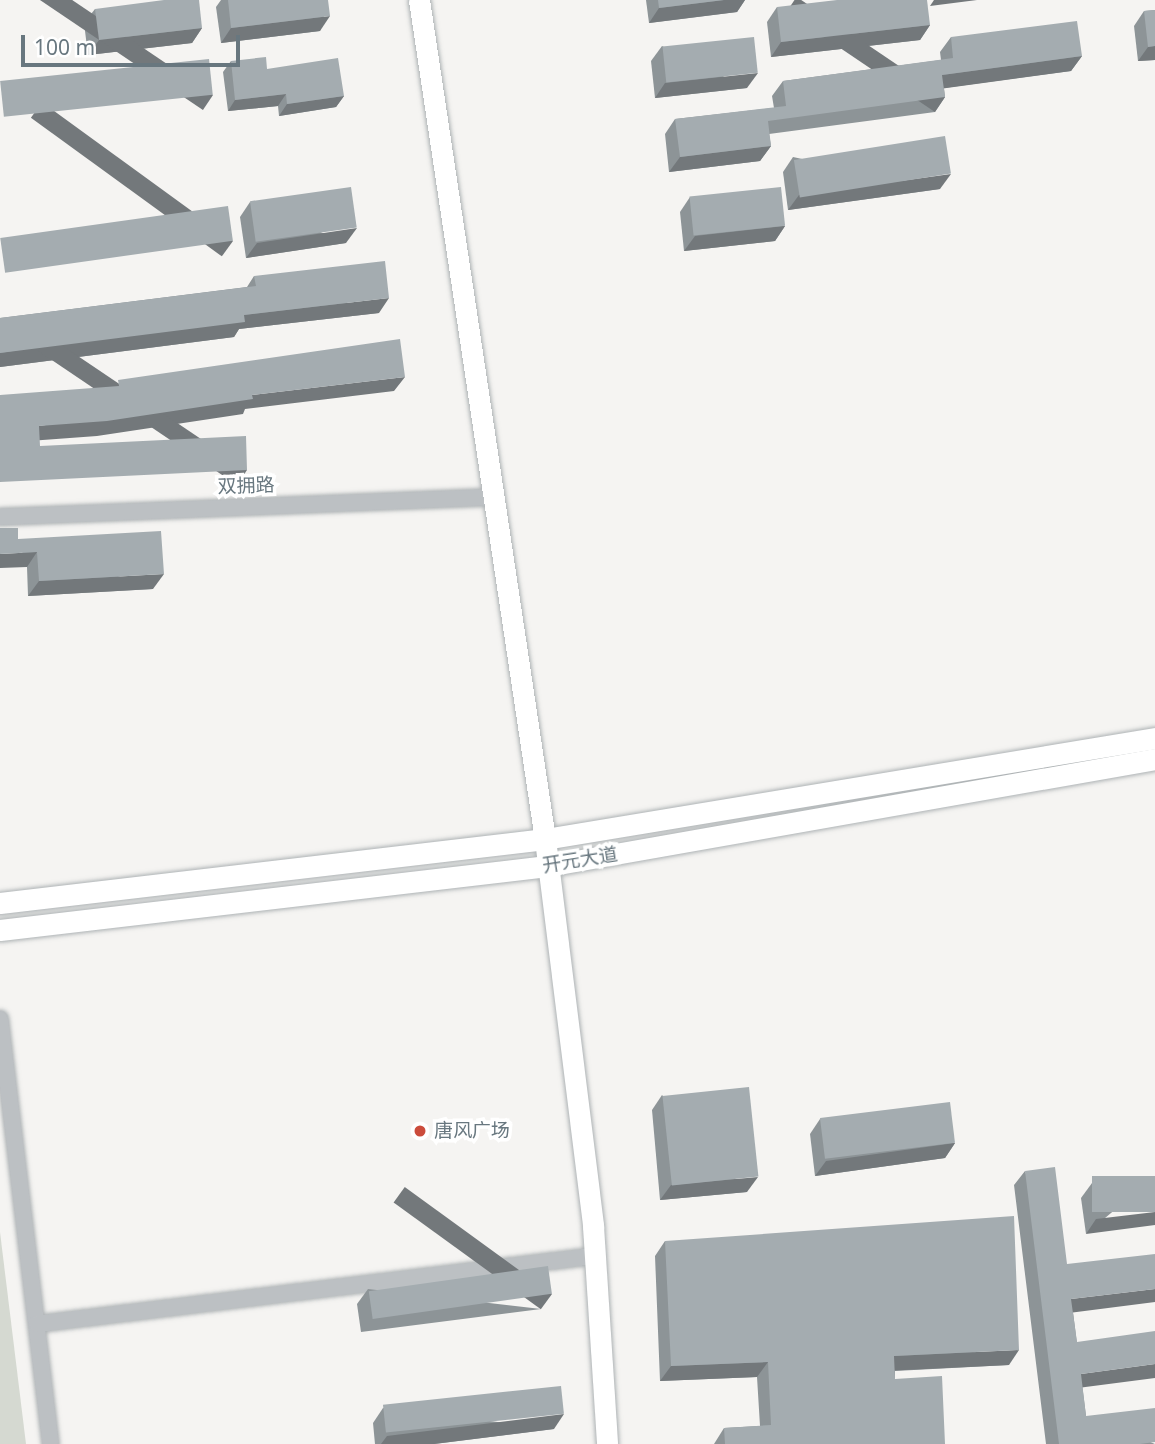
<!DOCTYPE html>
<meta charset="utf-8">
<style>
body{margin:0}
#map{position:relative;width:1155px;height:1444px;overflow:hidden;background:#f5f4f2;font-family:"Noto Sans","Noto Sans SC",sans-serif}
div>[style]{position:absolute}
.green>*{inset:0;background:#d5d9d1}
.roads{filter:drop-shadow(0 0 2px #aeb3b5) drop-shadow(0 0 2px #aeb3b5)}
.minor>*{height:16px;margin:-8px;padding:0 8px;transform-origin:8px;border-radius:8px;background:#bcc0c3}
.major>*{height:21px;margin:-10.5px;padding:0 10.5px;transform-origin:10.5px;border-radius:10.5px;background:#fff}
.wall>*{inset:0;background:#8d9497}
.shaded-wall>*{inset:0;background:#73787b;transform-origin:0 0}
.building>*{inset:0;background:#a4acb0;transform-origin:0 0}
.dots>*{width:19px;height:19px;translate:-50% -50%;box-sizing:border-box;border:4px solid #fff;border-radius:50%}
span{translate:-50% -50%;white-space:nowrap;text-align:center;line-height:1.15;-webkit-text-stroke:7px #fff;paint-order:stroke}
.street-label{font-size:19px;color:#68777f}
.poi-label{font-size:19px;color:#68777f}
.left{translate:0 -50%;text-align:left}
.scale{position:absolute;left:21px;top:35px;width:219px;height:32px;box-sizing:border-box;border:4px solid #68777f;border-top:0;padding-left:9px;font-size:21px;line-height:24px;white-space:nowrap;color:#68777f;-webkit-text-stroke:5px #fff;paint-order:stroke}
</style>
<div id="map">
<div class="green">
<div style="clip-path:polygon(0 1232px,26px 1444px,0 1444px)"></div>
</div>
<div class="roads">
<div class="minor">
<div style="left:0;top:517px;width:494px;rotate:-2.3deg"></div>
<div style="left:0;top:1019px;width:428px;rotate:83.2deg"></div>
<div style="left:37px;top:1324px;width:561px;rotate:-6.96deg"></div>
</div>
<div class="major">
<div style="left:419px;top:0;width:848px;rotate:81.46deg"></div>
<div style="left:545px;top:839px;width:390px;rotate:82.9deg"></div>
<div style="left:593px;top:1226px;width:218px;rotate:86.3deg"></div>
<div style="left:0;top:903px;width:549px;rotate:-6.7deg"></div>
<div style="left:545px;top:839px;width:618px;rotate:-9.4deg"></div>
<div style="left:0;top:930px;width:551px;rotate:-6.67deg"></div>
<div style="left:547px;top:866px;width:617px;rotate:-9.98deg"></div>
</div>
</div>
<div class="wall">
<div style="clip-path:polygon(221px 0,328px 0,320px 31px,221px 43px,216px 7px)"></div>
<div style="clip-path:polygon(646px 0,745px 0,737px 12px,649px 23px)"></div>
<div style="clip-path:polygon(777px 7px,930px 25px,920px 40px,771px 57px,767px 22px)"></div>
<div style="clip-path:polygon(95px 9px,202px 28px,192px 43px,88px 55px,84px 23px)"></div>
<div style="clip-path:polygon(1155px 10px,1155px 60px,1138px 61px,1134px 26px,1144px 11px)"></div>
<div style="clip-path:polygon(951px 37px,1082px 56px,1071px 71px,944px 88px,945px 97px,935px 112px,769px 134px,771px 146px,760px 161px,669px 172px,665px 134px,675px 119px,774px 108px,772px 96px,783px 81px,941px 60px,940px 52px)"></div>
<div style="clip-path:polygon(662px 46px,747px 88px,655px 98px,651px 61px)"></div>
<div style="clip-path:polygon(231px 61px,267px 69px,344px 96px,336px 107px,279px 116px,278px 106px,228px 111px,223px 72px)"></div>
<div style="clip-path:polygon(793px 157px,940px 189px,788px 210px,783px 172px)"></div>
<div style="clip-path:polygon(690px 197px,785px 226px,775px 241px,684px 251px,680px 212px)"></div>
<div style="clip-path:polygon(250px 202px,346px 243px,246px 258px,240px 217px)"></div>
<div style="clip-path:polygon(254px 276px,379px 313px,239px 329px,234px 337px,0 367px,0 318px,247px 287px)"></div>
<div style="clip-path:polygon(18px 539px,153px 589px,28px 596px,27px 567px)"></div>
<div style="clip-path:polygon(662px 1095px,747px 1192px,660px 1200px,652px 1110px)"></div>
<div style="clip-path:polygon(820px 1119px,955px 1143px,945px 1158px,815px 1176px,810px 1134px)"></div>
<div style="clip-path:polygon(1025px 1171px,1073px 1312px,1086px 1416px,1155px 1444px,1046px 1444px,1014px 1185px)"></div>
<div style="clip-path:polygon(1155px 1176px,1086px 1234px,1081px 1198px,1092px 1183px)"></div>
<div style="clip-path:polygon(665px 1241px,1009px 1365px,895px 1371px,895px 1379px,945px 1444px,714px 1444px,724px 1428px,760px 1426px,757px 1377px,660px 1381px,655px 1256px)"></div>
<div style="clip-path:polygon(368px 1289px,541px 1309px,361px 1332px,357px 1304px)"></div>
<div style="clip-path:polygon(383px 1408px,554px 1429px,434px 1444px,375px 1444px,373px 1423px)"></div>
</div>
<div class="shaded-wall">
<div style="clip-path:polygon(724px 0,745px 0,737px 12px,649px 23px,659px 8px)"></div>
<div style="clip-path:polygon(934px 0,977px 0,930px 6px)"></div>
<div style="clip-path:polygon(330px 16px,320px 31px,221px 43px,231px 28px)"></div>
<div style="clip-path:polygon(930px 25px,920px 40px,771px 57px,781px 42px)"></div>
<div style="clip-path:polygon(202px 28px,192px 43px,88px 55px,99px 40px)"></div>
<div style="clip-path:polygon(1155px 46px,1155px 60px,1138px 61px,1148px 47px)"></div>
<div style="clip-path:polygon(1082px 56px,1071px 71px,932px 90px,942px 75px)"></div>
<div style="clip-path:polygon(758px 73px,747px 88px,655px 98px,665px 83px)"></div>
<div style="clip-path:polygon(286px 94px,278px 106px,228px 111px,235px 100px)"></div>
<div style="left:213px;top:95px;width:18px;height:214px;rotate:124deg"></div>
<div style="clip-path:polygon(344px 96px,336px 107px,279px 116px,287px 104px)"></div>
<div style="left:945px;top:97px;width:18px;height:179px;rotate:124deg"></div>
<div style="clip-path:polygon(771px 146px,760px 161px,669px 172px,680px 157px)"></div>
<div style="clip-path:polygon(951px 174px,940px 189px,788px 210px,799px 195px)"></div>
<div style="clip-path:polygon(785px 226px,775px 241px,684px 251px,695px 236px)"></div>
<div style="clip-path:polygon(357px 228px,346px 243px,246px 258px,257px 243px)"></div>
<div style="left:233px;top:241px;width:19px;height:236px;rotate:126deg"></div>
<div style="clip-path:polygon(389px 298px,379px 313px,239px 329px,234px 337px,0 367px,0 353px,244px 315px)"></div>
<div style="clip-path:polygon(405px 377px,394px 391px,245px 409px,243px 414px,97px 436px,29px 441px,39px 426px,252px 395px)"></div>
<div style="left:247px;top:470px;width:18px;height:247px;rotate:124deg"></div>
<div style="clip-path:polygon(37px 552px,27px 567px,0 568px,0 554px)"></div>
<div style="clip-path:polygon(164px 574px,153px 589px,28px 596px,39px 581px)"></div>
<div style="clip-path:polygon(955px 1143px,945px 1158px,815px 1176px,826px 1161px)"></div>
<div style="clip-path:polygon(758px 1177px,747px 1192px,660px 1200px,671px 1185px)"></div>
<div style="clip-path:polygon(1155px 1212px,1155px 1225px,1086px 1234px,1096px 1219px)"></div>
<div style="clip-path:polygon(1155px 1289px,1155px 1302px,1061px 1314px,1071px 1299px)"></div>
<div style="left:552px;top:1294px;width:19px;height:182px;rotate:126deg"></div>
<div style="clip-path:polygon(1019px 1350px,1009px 1365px,884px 1371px,894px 1356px)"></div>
<div style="clip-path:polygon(768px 1362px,757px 1377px,660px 1381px,671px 1366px)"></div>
<div style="clip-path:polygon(1155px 1364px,1155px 1378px,1070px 1389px,1081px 1374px)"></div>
<div style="clip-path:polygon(564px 1414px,554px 1429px,434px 1444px,381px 1444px,387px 1436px)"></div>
</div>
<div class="building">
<div style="clip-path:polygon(164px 0,199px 0,202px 28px,99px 40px,95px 9px)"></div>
<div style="clip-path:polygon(228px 0,328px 0,330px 16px,231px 28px)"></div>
<div style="clip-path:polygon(658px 0,724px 0,659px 8px)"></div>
<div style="clip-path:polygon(837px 0,927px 0,930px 25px,781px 42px,777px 7px)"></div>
<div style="clip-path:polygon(1155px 10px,1155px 46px,1148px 47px,1144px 11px)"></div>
<div style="clip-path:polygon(1077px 21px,1082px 56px,942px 75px,945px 97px,768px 121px,771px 146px,680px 157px,675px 119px,786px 106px,783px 81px,953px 58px,951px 37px)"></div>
<div style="left:754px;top:37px;width:36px;height:92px;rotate:84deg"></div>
<div style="clip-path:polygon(266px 57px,267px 69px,338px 58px,344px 96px,287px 104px,286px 94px,235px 100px,231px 61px)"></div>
<div style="left:209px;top:59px;width:36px;height:210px;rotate:84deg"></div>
<div style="left:945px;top:136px;width:38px;height:153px;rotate:81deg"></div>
<div style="left:351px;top:187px;width:41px;height:102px;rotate:82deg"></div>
<div style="left:781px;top:187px;width:39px;height:92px;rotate:84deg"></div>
<div style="left:228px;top:206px;width:35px;height:230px;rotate:82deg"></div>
<div style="clip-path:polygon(385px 261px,389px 298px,244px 315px,245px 322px,0 353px,0 318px,256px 286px,254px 276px)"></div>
<div style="clip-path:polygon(400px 339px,405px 377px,252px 395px,253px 399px,107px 421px,39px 426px,40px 446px,246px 436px,247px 470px,0 482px,0 395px,119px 386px,118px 380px)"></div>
<div style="clip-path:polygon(0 528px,18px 528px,18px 539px,161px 531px,164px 574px,39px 581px,37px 552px,0 554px)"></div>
<div style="left:749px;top:1087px;width:90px;height:87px;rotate:84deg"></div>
<div style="left:950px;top:1102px;width:41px;height:131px;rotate:83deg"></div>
<div style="clip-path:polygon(1055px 1167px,1067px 1264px,1155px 1254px,1155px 1289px,1071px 1299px,1077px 1342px,1155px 1331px,1155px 1364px,1081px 1374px,1086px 1416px,1155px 1408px,1155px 1442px,1140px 1444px,1059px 1444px,1025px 1171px)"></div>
<div style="left:1155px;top:1176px;width:36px;height:63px;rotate:90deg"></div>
<div style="clip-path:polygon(1014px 1216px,1019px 1350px,894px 1356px,895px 1379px,942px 1376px,945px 1444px,725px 1444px,724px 1428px,771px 1425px,768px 1362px,671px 1366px,665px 1241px)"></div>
<div style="left:548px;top:1266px;width:28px;height:181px;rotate:82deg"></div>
<div style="left:561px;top:1386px;width:28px;height:179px;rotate:84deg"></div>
</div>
<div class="dots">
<div style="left:420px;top:1131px;background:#cb4b3b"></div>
</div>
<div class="street-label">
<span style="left:246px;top:486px;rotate:-2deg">双拥路</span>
<span style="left:580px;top:860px;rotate:-9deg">开元大道</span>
</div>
<div class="poi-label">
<span class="left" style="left:434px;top:1131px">唐风广场</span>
</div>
<div class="scale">100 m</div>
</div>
